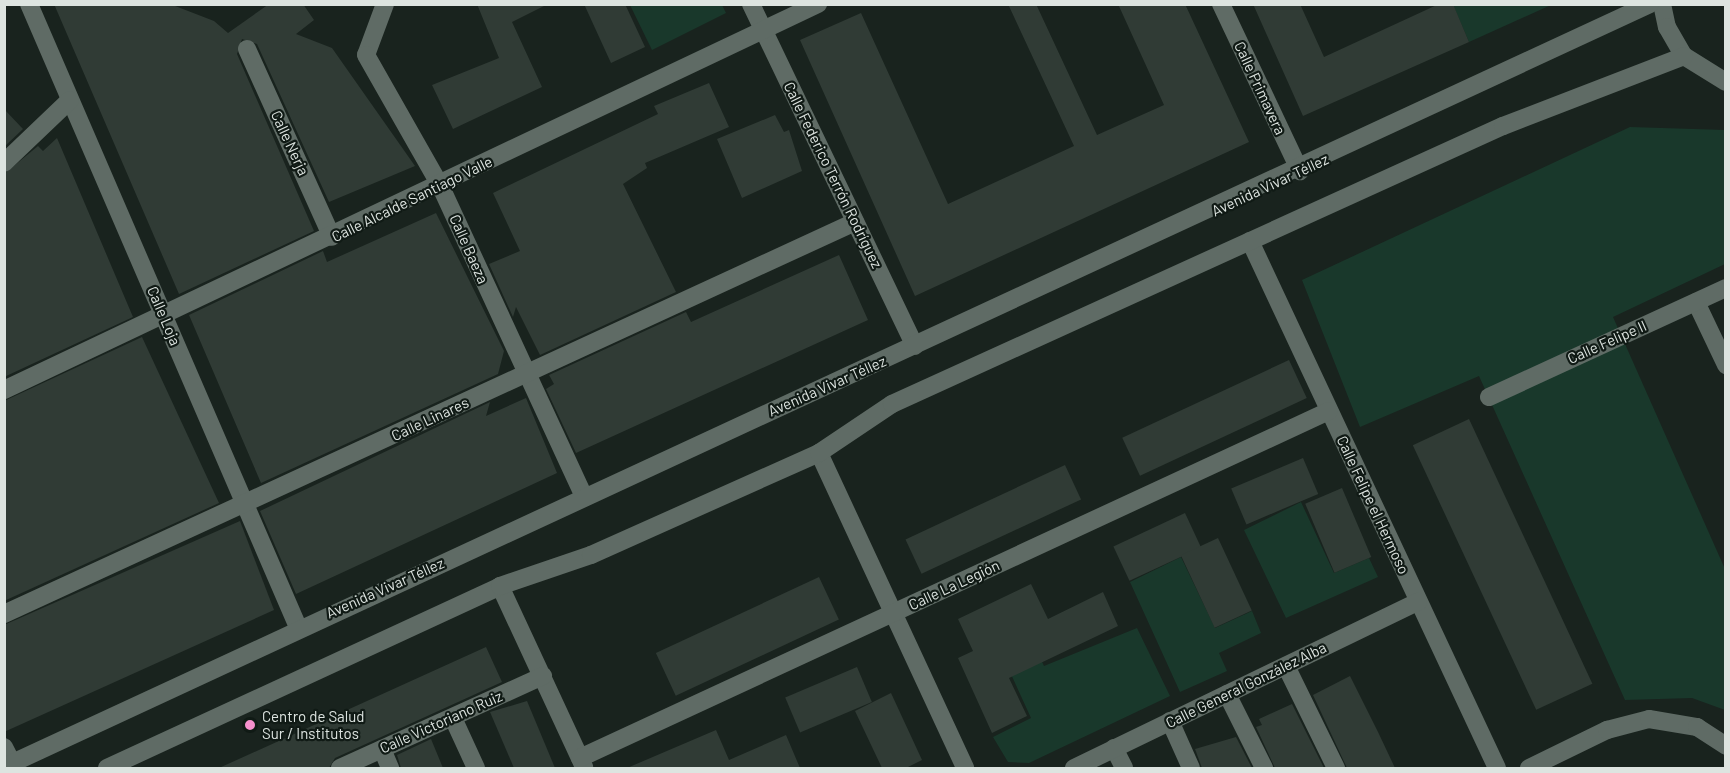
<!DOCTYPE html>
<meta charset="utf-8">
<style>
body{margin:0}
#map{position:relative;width:1730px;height:773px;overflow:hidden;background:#19231e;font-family:Barlow,sans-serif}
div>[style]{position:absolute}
.green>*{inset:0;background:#19382b}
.building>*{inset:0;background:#303b35;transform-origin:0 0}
.pedestrian>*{height:18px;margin:-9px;padding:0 9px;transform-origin:9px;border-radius:9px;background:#5f6b65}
.minor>*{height:18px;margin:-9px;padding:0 9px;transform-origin:9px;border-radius:9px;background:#5f6b65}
.tertiary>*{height:18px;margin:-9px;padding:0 9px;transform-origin:9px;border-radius:9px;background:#5f6b65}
.dots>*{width:16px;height:16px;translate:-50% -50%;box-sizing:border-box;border:3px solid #101a15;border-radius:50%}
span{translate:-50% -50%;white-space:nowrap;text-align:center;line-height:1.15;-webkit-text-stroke:4.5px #101a15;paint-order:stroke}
.street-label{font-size:15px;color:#dde4e0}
.poi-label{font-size:15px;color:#dde4e0}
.left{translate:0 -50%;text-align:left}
.frame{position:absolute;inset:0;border:6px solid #dde4e0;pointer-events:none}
</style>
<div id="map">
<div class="green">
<div style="clip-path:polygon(630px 5px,722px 5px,726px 13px,652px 50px)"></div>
<div style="clip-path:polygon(1453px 5px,1551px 5px,1469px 42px)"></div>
<div style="clip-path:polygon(1630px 127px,1725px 130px,1725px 264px,1613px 317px,1725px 569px,1725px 710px,1692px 698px,1625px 700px,1479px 376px,1360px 427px,1302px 280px)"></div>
<div style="clip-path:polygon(1301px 502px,1334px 573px,1369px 558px,1378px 577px,1286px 618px,1244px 530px)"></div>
<div style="clip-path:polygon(1181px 557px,1215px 628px,1252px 611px,1261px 633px,1219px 653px,1227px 671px,1180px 692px,1130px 582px)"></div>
<div style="clip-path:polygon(1137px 628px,1170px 696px,1029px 763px,1008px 762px,993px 737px,1031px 718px,999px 648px,1029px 634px,1044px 666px)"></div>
</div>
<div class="building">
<div style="clip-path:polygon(54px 4px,170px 4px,214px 21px,228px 33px,269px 4px,303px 4px,314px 20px,296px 34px,332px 48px,415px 166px,329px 202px,257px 44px,242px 39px,237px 54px,314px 231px,179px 294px)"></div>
<div style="clip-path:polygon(477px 4px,548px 4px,512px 22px,542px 87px,453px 129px,432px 85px,499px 58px)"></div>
<div style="clip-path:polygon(584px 4px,625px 4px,645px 47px,611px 63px)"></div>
<div style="clip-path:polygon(1008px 4px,1036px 4px,1097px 135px,1164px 105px,1118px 4px,1185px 4px,1249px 142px,915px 296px,800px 40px,861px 13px,948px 204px,1074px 146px)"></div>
<div style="clip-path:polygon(1253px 4px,1300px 4px,1324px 57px,1439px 4px,1453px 4px,1469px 42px,1303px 116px)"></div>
<div style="clip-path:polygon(709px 83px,729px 127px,645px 163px,647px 168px,623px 184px,676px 292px,540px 355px,516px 307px,513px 317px,489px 264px,520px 251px,493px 193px,658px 114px,654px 106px)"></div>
<div style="clip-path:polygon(4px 109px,23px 129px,4px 147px)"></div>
<div style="clip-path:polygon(775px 115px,784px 132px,789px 130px,802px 171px,742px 198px,717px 139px)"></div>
<div style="clip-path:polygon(57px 138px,133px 317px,4px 377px,4px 174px,38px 146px,43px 151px)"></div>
<div style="clip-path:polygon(436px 213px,504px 351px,498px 374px,261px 483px,189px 315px,323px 251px,327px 262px)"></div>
<div style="clip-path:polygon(839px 255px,868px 320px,576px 453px,546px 389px,554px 384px,549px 375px,686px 312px,691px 322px)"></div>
<div style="clip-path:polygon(142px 337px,219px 503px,4px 601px,4px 401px)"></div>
<div style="left:1289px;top:360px;width:42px;height:184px;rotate:65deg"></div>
<div style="clip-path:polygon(526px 398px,557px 473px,296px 594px,260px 511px,490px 402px,486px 416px)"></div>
<div style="left:1469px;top:419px;width:292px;height:62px;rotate:65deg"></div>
<div style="left:1303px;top:458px;width:39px;height:78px;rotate:67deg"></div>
<div style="left:1065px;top:465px;width:38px;height:176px;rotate:65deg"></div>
<div style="left:1342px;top:488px;width:75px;height:40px;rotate:67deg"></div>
<div style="left:1185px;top:513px;width:38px;height:79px;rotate:65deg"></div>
<div style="clip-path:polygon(240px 521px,274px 610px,4px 732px,4px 625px)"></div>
<div style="left:1218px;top:538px;width:80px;height:41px;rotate:65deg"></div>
<div style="left:819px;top:577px;width:47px;height:180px;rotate:65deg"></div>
<div style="clip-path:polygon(1031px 584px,1048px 619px,1103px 592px,1118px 626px,1009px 678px,1027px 716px,992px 733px,958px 658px,973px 651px,958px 619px)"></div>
<div style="clip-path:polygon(486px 647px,502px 682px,335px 758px,329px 768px,219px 768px)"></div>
<div style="left:857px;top:667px;width:38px;height:78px;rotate:67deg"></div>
<div style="clip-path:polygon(1350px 676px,1378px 732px,1395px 768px,1347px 768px,1313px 695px)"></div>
<div style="clip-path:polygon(891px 693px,922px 760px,906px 768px,882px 768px,855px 711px)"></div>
<div style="clip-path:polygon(527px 701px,555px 768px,514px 768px,490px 712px)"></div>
<div style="clip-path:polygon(1292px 704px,1324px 768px,1275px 768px,1256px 727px,1262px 725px,1259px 719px)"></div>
<div style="clip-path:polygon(716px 730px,729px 760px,786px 735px,800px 768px,627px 768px)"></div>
<div style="clip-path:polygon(1236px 737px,1252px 768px,1202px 768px,1195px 749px)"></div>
<div style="clip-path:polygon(431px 739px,443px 768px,401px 768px,397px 755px)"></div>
</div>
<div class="pedestrian">
<div style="left:4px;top:747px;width:18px;rotate:63deg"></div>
</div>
<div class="minor">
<div style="left:29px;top:4px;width:679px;rotate:66.65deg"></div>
<div style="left:385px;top:4px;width:54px;rotate:110.4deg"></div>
<div style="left:366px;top:55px;width:150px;rotate:60.4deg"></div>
<div style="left:440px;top:185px;width:344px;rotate:65.2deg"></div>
<div style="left:751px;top:4px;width:379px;rotate:64.4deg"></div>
<div style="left:1221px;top:4px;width:185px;rotate:64.7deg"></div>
<div style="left:247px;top:49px;width:206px;rotate:65.7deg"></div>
<div style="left:4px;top:163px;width:91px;rotate:-43.7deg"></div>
<div style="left:1250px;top:241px;width:582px;rotate:64.89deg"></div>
<div style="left:1696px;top:302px;width:70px;rotate:64.5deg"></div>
<div style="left:4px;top:390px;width:901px;rotate:-25.37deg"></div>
<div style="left:1489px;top:397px;width:261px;rotate:-24.7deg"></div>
<div style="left:819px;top:453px;width:347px;rotate:65.1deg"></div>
<div style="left:500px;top:586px;width:200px;rotate:65.1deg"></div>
<div style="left:4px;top:614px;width:937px;rotate:-24.73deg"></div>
<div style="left:1286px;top:666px;width:114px;rotate:63.9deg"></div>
<div style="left:1227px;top:694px;width:83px;rotate:63.4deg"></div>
<div style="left:453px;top:718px;width:55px;rotate:65.3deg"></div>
<div style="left:1170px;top:721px;width:51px;rotate:65.9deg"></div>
<div style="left:1114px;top:748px;width:22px;rotate:63deg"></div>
<div style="left:382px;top:749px;width:21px;rotate:67deg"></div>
<div style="left:580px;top:758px;width:825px;rotate:-24.86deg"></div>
<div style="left:340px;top:768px;width:223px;rotate:-24.4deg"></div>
<div style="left:1074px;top:768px;width:382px;rotate:-25.8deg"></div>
<div style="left:1529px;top:768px;width:87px;rotate:-26deg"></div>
<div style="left:1607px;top:730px;width:43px;rotate:-14.7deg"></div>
<div style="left:1649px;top:719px;width:49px;rotate:9.5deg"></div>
<div style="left:1697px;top:727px;width:35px;rotate:33deg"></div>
</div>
<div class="tertiary">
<div style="left:1662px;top:4px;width:24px;rotate:78deg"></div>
<div style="left:1667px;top:27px;width:34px;rotate:60deg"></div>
<div style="left:1684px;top:56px;width:49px;rotate:31.8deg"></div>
<div style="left:4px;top:767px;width:1814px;rotate:-24.87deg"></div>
<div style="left:107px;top:768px;width:433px;rotate:-24.8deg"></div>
<div style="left:500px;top:586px;width:96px;rotate:-18.8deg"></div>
<div style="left:591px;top:555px;width:250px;rotate:-24.1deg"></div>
<div style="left:819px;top:453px;width:88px;rotate:-33.9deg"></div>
<div style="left:892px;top:404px;width:671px;rotate:-24.47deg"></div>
<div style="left:1503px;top:126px;width:194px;rotate:-21.1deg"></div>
</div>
<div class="dots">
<div style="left:250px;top:725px;background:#f790cd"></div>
</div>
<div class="street-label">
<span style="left:1260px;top:88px;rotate:65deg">Calle Primavera</span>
<span style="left:290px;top:143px;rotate:65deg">Calle Nerja</span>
<span style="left:833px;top:175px;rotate:64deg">Calle Federico Terrón Rodríguez</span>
<span style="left:1270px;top:185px;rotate:-25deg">Avenida Vivar Téllez</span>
<span style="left:412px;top:199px;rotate:-26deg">Calle Alcalde Santiago Valle</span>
<span style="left:469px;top:249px;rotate:66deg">Calle Baeza</span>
<span style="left:164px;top:316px;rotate:67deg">Calle Loja</span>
<span style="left:1607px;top:342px;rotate:-24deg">Calle Felipe II</span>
<span style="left:827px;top:386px;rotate:-24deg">Avenida Vivar Téllez</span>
<span style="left:430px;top:419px;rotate:-25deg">Calle Linares</span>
<span style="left:1373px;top:505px;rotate:65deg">Calle Felipe el Hermoso</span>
<span style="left:954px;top:585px;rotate:-25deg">Calle La Legión</span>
<span style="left:385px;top:588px;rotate:-24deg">Avenida Vivar Téllez</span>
<span style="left:1246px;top:685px;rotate:-26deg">Calle General González Alba</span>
<span style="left:441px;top:722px;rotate:-24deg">Calle Victoriano Ruiz</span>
</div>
<div class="poi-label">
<span class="left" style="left:262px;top:725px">Centro de Salud<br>Sur / Institutos</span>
</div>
<div class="frame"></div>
</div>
